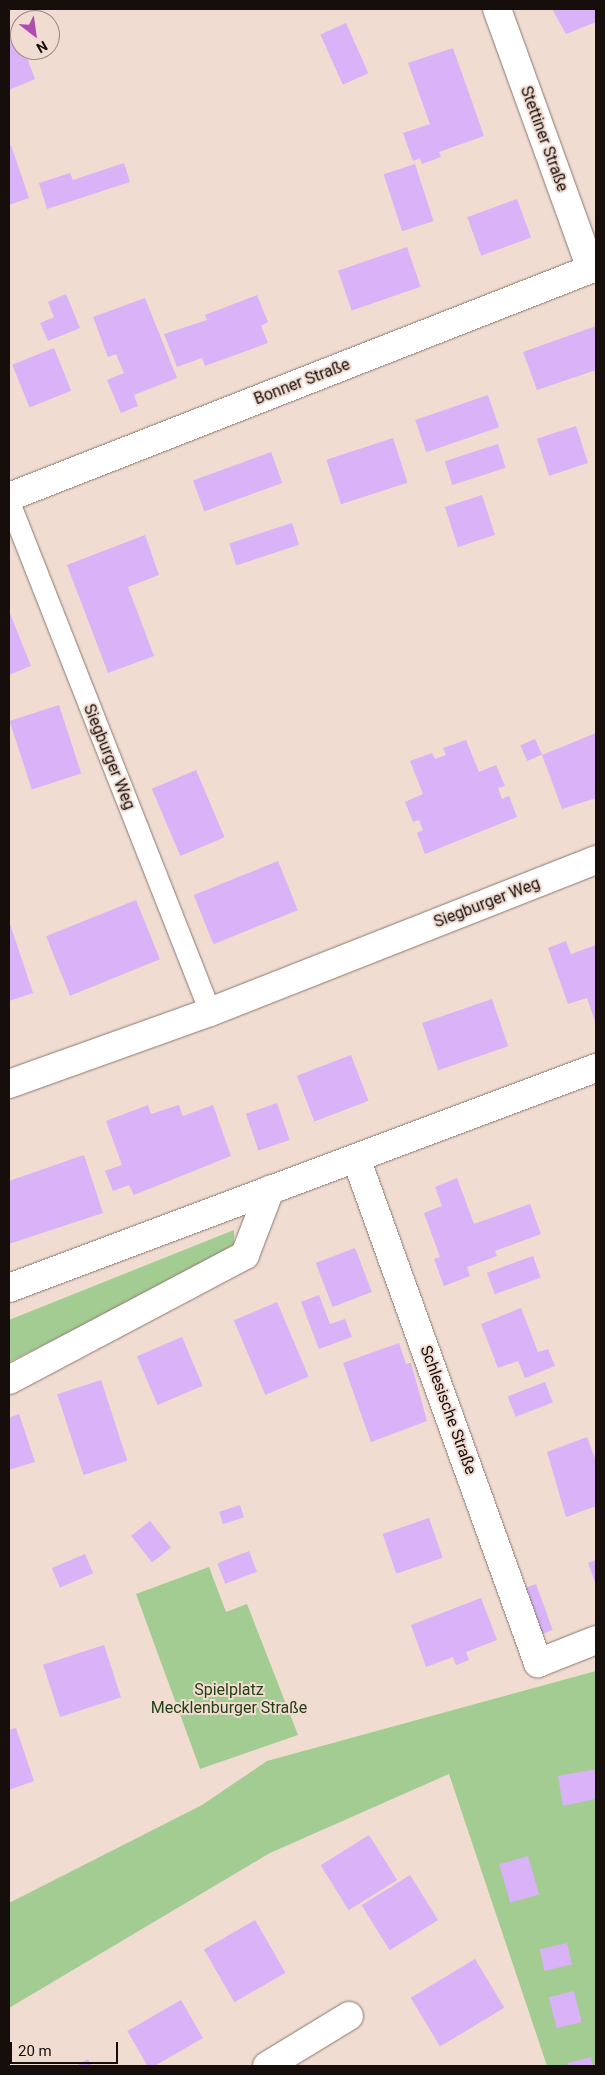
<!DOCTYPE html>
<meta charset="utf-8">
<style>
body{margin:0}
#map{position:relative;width:605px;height:2075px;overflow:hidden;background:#f1dcd2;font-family:Roboto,sans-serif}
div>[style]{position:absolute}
.green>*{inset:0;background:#a2cc91}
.building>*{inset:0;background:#d9b2f7;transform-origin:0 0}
.roads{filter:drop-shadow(0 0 1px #8a776e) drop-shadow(0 0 1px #8a776e)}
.lane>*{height:21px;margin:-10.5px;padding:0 10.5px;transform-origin:10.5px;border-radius:10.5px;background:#fff}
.street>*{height:28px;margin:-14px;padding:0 14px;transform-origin:14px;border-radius:14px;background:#fff}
span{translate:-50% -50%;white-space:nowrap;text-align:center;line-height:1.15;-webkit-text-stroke:4px #f1dcd2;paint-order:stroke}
.street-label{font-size:16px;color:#150e0b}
.park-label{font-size:16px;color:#224013}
.frame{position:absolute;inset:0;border:10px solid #150e0b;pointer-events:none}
.north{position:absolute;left:10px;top:10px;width:50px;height:50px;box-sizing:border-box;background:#f1dcd2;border:1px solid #998a82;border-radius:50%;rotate:150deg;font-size:14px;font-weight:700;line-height:20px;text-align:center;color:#150e0b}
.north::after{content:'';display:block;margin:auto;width:18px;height:22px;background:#b24baf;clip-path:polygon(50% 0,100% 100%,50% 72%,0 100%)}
.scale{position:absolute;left:10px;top:2042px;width:108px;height:22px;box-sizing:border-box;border:2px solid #150e0b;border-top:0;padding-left:6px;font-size:15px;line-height:18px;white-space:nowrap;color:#150e0b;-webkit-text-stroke:4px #f1dcd2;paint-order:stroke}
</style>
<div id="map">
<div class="green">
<div style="clip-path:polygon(234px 1230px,234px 1245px,189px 1273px,9px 1362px,9px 1320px)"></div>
<div style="clip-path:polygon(209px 1567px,226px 1612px,247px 1604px,298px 1735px,200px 1769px,136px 1594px)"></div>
<div style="clip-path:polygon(596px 1671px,596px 2066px,547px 2066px,449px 1774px,270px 1853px,9px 2008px,9px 1903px,202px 1805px,267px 1761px)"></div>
</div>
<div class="building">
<div style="clip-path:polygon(552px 9px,596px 9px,596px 22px,566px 34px)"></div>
<div style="left:346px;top:23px;width:55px;height:28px;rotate:66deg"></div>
<div style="clip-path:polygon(18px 34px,20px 50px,24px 50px,35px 79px,9px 90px,9px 37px)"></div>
<div style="clip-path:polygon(453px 48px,484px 136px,439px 152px,441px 157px,422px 164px,420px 158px,413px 161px,403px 133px,430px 124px,408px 63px)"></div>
<div style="clip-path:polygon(11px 145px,29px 198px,9px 205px,9px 146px)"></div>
<div style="clip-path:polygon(124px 163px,130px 182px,47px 209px,39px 183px,70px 173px,73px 180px)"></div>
<div style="left:415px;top:164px;width:60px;height:33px;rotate:72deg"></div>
<div style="left:517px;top:199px;width:41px;height:53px;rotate:70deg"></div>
<div style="left:407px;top:247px;width:42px;height:73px;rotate:71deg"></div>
<div style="clip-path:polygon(66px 294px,80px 328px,48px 341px,40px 323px,54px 317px,48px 302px)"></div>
<div style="clip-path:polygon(257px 295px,268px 322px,261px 326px,268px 343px,205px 366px,202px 358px,177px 367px,164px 334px,207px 320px,205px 315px)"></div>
<div style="clip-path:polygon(145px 298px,177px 378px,134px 395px,138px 406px,121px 413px,107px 380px,124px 373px,116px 354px,108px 357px,93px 317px)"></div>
<div style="clip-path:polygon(596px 326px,596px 370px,537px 390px,523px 352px)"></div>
<div style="left:54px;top:348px;width:46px;height:45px;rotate:68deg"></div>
<div style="left:488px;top:395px;width:34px;height:77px;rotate:71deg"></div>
<div style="left:576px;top:426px;width:39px;height:41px;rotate:72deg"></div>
<div style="left:393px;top:438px;width:47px;height:70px;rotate:72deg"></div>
<div style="left:498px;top:444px;width:25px;height:56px;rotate:72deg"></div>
<div style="left:271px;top:452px;width:33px;height:83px;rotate:70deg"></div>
<div style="left:482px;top:495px;width:42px;height:39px;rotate:72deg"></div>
<div style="left:292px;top:523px;width:23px;height:66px;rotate:72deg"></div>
<div style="clip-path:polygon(145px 535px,159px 575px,128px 587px,154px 656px,108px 673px,67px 565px)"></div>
<div style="clip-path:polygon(9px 611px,31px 666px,9px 675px)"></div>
<div style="left:59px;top:705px;width:72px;height:52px;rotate:72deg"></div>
<div style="clip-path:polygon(596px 733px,596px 798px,562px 809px,542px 755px)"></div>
<div style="left:535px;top:739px;width:17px;height:16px;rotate:66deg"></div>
<div style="clip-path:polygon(466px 740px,479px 772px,496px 765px,505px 786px,498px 788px,502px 799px,509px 796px,517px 817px,425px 854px,417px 833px,423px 830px,419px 820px,413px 822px,405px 802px,423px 794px,410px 761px,432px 753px,435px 759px,446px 755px,443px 748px)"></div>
<div style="left:196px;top:770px;width:73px;height:48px;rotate:67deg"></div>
<div style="left:278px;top:861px;width:53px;height:91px;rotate:68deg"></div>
<div style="left:136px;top:900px;width:64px;height:97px;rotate:68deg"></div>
<div style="clip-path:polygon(9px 921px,33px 993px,9px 1001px)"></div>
<div style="clip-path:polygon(566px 941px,571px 954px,596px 945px,596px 1024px,587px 998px,568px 1004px,548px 948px)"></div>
<div style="left:492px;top:999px;width:50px;height:74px;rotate:71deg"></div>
<div style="left:351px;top:1055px;width:49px;height:58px;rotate:69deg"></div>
<div style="left:277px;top:1103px;width:39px;height:33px;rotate:71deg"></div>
<div style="clip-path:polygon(148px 1105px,151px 1114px,179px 1105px,183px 1116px,213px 1105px,231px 1156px,134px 1195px,129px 1185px,113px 1191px,105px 1171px,122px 1165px,106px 1121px)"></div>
<div style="clip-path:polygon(84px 1155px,103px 1213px,9px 1244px,9px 1181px)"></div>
<div style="clip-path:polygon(457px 1178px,474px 1224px,530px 1204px,541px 1234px,495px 1251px,497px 1256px,467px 1267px,470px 1276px,444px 1286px,434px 1259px,440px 1257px,424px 1213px,442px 1206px,435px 1187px)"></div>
<div style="left:355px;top:1248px;width:47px;height:42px;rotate:69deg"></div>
<div style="left:533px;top:1256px;width:23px;height:49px;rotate:70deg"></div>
<div style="clip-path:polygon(319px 1295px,330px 1324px,345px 1319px,352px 1337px,319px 1349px,301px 1302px)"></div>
<div style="left:277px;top:1302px;width:81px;height:47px;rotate:67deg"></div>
<div style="clip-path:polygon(521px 1308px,538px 1352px,548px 1349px,555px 1366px,525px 1378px,518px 1361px,498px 1368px,481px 1324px)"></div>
<div style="left:182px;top:1337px;width:53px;height:49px;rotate:67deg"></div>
<div style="clip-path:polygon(399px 1343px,406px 1364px,411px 1363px,427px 1421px,371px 1442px,343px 1363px)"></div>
<div style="left:101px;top:1380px;width:85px;height:46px;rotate:72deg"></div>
<div style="left:545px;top:1382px;width:22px;height:40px;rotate:69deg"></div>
<div style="clip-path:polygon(19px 1414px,35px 1462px,9px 1470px,9px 1418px)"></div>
<div style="clip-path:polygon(587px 1437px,596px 1461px,596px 1506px,566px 1517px,547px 1452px)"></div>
<div style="left:240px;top:1505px;width:13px;height:22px;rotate:72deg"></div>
<div style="left:429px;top:1518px;width:42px;height:49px;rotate:71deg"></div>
<div style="left:150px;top:1521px;width:34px;height:24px;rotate:52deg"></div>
<div style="left:249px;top:1551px;width:22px;height:34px;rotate:69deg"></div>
<div style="left:85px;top:1554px;width:21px;height:36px;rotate:67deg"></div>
<div style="clip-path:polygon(596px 1560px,596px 1585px,588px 1563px)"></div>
<div style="left:536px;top:1584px;width:49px;height:15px;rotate:70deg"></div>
<div style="clip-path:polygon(481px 1598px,497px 1640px,466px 1652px,469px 1660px,456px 1665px,453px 1657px,426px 1667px,411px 1625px)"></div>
<div style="left:104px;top:1645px;width:55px;height:64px;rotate:72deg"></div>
<div style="clip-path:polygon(16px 1728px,34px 1781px,9px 1790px,9px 1730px)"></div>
<div style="clip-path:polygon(596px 1769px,596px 1799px,563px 1806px,558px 1776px)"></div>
<div style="left:369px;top:1835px;width:53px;height:57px;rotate:58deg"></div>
<div style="left:528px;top:1856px;width:40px;height:30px;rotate:74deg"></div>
<div style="left:410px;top:1875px;width:53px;height:57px;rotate:58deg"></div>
<div style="left:255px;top:1920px;width:61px;height:59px;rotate:60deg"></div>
<div style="left:567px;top:1943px;width:22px;height:28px;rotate:77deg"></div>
<div style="left:475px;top:1959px;width:57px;height:75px;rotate:59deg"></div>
<div style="left:574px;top:1991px;width:32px;height:26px;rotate:76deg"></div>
<div style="left:181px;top:2000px;width:44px;height:62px;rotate:60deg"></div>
<div style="clip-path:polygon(591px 2057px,593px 2066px,568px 2066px,568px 2063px)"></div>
<div style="clip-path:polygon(88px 2059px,92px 2066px,76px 2066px)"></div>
</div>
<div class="roads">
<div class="lane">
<div style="left:9px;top:502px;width:548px;rotate:68.49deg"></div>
</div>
<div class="street">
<div style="left:497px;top:9px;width:276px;rotate:70.1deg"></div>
<div style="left:9px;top:497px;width:630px;rotate:-21.4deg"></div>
<div style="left:9px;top:1084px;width:214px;rotate:-19.7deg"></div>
<div style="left:210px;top:1012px;width:415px;rotate:-21.5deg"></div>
<div style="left:356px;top:1158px;width:537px;rotate:70.18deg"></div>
<div style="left:538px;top:1663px;width:62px;rotate:-21.6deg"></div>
<div style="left:9px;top:1288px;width:627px;rotate:-20.55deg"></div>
<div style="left:9px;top:1380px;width:267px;rotate:-27.9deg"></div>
<div style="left:245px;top:1255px;width:70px;rotate:-69deg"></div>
<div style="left:267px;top:2066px;width:96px;rotate:-31.4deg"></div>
</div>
</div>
<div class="street-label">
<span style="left:544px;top:139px;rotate:70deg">Stettiner Straße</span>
<span style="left:302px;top:382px;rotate:-21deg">Bonner Straße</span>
<span style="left:109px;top:757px;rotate:68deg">Siegburger Weg</span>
<span style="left:487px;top:903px;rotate:-21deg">Siegburger Weg</span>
<span style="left:448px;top:1410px;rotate:70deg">Schlesische Straße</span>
</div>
<div class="park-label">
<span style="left:229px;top:1699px">Spielplatz<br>Mecklenburger Straße</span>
</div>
<div class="frame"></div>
<div class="north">N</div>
<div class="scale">20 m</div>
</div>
